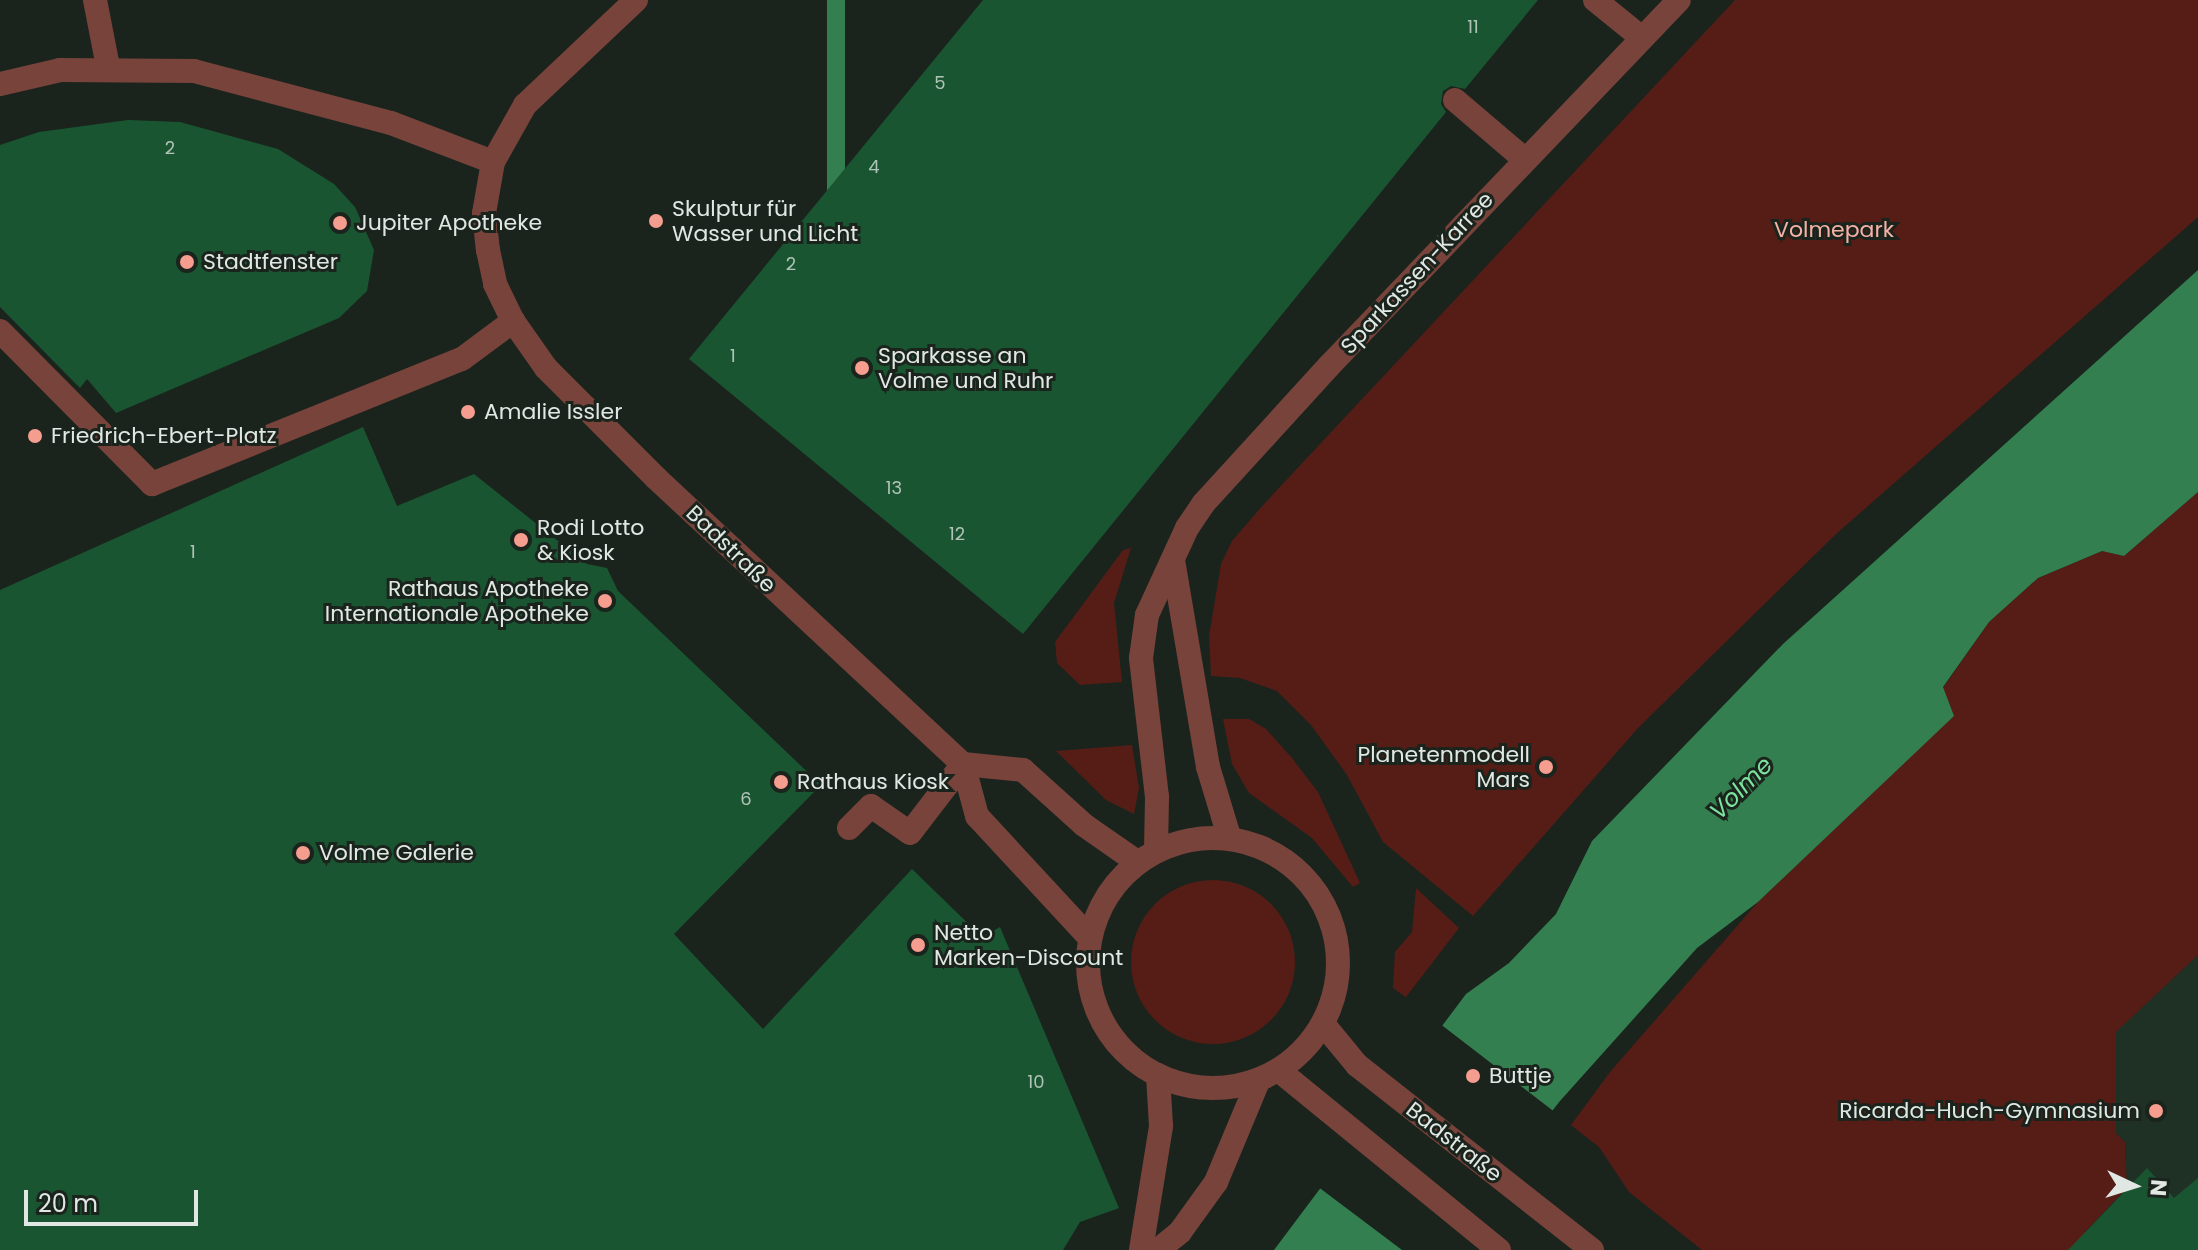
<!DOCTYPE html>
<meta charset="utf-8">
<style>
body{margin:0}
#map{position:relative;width:2198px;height:1250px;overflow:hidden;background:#1a241d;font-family:Poppins,sans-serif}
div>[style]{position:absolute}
.built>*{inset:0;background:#1f3024}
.green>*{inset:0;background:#551d16}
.round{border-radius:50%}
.water>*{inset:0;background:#337f4f;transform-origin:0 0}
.pier>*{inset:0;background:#1a241d}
.building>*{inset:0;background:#1a5531}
.minor>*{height:24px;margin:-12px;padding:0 12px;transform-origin:12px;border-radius:12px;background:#78433b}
.minor>.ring{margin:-12px;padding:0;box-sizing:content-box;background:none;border:24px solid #78433b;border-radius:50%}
.dots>*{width:22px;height:22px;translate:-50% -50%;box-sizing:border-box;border:4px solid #1a241d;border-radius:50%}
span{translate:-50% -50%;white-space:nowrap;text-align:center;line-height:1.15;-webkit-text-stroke:6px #1a241d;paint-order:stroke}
.number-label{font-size:18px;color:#afc3b6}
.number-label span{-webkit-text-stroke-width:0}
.poi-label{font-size:22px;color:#e1e8e3}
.left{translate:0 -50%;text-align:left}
.right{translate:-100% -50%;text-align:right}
.park-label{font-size:22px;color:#f6b1a6}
.street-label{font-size:22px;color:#e1e8e3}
.water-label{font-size:24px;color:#7de39f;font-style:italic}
.north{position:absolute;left:2094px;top:1146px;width:80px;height:80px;-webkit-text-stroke:6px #1a241d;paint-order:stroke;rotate:94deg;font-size:22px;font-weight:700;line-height:32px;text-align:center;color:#e1e8e3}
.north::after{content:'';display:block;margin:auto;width:28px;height:36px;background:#e1e8e3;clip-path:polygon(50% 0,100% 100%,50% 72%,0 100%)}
.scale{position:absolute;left:24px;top:1190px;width:174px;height:36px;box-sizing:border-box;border:4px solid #e1e8e3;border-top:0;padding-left:10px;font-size:24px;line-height:28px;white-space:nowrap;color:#e1e8e3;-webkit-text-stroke:6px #1a241d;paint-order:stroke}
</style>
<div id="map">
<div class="built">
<div style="clip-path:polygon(2198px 955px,2198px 1250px,2085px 1233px,2127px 1188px,2125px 1142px,2116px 1133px,2116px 1031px)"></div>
</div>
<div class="green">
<div style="clip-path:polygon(1735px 0,2198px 0,2198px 217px,1836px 534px,1638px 728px,1473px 916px,1383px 842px,1347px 775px,1311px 725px,1277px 691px,1240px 678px,1211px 676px,1209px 636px,1221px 564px,1232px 541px,1264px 504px)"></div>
<div style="clip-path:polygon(2198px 492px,2198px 955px,2116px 1032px,2116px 1133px,2125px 1142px,2127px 1188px,2085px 1232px,2100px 1250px,1702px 1250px,1629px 1192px,1599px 1147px,1571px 1125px,1610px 1072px,1758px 902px,1953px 716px,1943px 688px,1989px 622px,2038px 578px,2102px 551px,2124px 556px)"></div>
<div style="clip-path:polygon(1131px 548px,1114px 603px,1122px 682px,1080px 685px,1057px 663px,1055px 642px,1123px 550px)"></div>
<div style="clip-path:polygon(1223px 719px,1249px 719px,1266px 729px,1292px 758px,1318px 792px,1360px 883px,1353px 887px,1312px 838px,1249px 793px,1232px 764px)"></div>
<div style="clip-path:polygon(1132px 745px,1139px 788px,1134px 814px,1106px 800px,1056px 751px)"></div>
<div class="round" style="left:1131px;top:880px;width:164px;height:164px"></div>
<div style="clip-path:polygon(1416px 888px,1459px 928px,1406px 997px,1393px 988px,1395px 952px,1412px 932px)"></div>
</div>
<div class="water">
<div style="left:827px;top:0;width:18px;height:286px"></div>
<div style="clip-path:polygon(2198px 270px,2198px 492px,2124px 556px,2102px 551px,2038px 578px,1989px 622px,1943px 687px,1954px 716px,1758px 902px,1697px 948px,1560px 1101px,1443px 1250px,1274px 1250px,1466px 994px,1509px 963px,1556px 914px,1592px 841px,1783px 644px)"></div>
</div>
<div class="pier">
<div style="clip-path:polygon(1439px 1023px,1556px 1113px,1448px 1250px,1402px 1250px,1317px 1186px)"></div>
</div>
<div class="building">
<div style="clip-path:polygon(983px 0,1538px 0,1465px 89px,1451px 86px,1443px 91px,1441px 104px,1446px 112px,1023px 634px,689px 359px)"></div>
<div style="clip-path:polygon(128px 120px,180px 122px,278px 149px,334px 184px,355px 207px,374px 250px,367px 291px,339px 318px,116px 413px,87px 379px,80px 388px,0 307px,0 145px,39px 132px)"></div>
<div style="clip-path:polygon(363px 427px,397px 506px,474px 474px,587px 564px,607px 568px,618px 591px,821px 785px,674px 934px,763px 1029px,912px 869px,982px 937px,1000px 927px,1119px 1208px,1080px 1222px,1063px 1250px,0 1250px,0 590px)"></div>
<div style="clip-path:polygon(2147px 1168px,2174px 1198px,2198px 1178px,2198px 1250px,2068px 1250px)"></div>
</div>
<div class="minor">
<div style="left:95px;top:0;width:68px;rotate:79deg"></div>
<div style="left:636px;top:0;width:153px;rotate:136.6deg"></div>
<div style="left:525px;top:105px;width:65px;rotate:119.3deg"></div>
<div style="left:493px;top:162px;width:52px;rotate:100deg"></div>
<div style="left:484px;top:213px;width:37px;rotate:84deg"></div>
<div style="left:488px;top:250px;width:35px;rotate:78deg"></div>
<div style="left:495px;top:284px;width:41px;rotate:64.1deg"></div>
<div style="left:513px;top:321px;width:57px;rotate:54.9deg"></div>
<div style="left:546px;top:368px;width:156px;rotate:45deg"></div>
<div style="left:656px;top:478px;width:420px;rotate:43deg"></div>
<div style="left:963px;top:764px;width:54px;rotate:74.9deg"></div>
<div style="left:977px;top:816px;width:165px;rotate:47.2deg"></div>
<div style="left:1595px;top:0;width:60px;rotate:39deg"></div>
<div style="left:0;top:84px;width:62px;rotate:-13.1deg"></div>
<div style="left:60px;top:70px;width:134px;rotate:0.4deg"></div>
<div style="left:194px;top:71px;width:204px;rotate:14.8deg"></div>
<div style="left:391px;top:123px;width:109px;rotate:20.9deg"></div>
<div style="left:1455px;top:100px;width:91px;rotate:40.5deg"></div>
<div style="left:0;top:331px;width:216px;rotate:45.2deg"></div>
<div style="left:152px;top:484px;width:334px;rotate:-22deg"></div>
<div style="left:462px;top:359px;width:64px;rotate:-36.7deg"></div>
<div style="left:1173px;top:560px;width:210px;rotate:80.4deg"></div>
<div style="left:1208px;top:767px;width:72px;rotate:73.1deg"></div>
<div style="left:963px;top:764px;width:60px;rotate:5.7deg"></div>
<div style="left:1023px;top:770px;width:82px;rotate:42deg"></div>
<div style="left:1084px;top:825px;width:65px;rotate:34.9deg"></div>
<div style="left:849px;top:828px;width:31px;rotate:-45deg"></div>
<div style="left:871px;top:806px;width:47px;rotate:34.7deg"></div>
<div style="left:910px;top:833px;width:87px;rotate:-52.5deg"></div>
<div class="ring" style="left:1088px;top:838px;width:226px;height:226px"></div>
<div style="left:1156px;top:850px;width:53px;rotate:-88.9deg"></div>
<div style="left:1157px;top:797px;width:140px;rotate:-96.6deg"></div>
<div style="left:1141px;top:658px;width:43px;rotate:-82.1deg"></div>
<div style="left:1147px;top:615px;width:96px;rotate:-65.3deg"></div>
<div style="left:1187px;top:528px;width:29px;rotate:-56deg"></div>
<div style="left:1203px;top:504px;width:187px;rotate:-47.6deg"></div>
<div style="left:1329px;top:366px;width:506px;rotate:-46.28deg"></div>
<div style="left:1324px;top:1025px;width:52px;rotate:50.5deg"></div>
<div style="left:1357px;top:1065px;width:299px;rotate:38.2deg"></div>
<div style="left:1282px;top:1073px;width:280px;rotate:39.2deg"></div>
<div style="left:1141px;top:1250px;width:126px;rotate:-80.8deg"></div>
<div style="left:1161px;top:1126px;width:51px;rotate:-93.4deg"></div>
<div style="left:1158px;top:1250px;width:28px;rotate:-39deg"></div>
<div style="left:1180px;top:1232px;width:62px;rotate:-54.2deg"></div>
<div style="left:1216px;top:1182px;width:106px;rotate:-67.3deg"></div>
</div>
<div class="dots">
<div style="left:656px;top:221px;background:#f59d8f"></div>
<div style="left:340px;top:223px;background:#f59d8f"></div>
<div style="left:187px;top:262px;background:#f59d8f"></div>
<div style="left:862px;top:368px;background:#f59d8f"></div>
<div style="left:468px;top:412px;background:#f59d8f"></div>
<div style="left:35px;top:436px;background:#f59d8f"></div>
<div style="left:521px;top:540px;background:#f59d8f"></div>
<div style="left:605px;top:601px;background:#f59d8f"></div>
<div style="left:1546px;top:767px;background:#f59d8f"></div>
<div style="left:781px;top:782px;background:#f59d8f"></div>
<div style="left:303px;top:853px;background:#f59d8f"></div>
<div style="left:918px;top:945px;background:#f59d8f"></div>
<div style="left:1473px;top:1076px;background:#f59d8f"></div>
<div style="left:2156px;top:1111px;background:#f59d8f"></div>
</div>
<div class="number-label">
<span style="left:1473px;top:27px">11</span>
<span style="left:940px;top:83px">5</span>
<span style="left:170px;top:148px">2</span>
<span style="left:874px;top:167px">4</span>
<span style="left:791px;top:264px">2</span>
<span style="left:733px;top:356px">1</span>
<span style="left:894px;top:488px">13</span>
<span style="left:957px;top:534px">12</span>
<span style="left:193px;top:552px">1</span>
<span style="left:746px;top:799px">6</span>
<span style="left:1036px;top:1082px">10</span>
</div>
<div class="poi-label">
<span class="left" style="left:672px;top:221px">Skulptur für<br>Wasser und Licht</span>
<span class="left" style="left:356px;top:223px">Jupiter Apotheke</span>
<span class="left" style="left:203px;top:262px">Stadtfenster</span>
<span class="left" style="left:878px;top:368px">Sparkasse an<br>Volme und Ruhr</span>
<span class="left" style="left:484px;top:412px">Amalie Issler</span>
<span class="left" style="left:51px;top:436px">Friedrich-Ebert-Platz</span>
<span class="left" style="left:537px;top:540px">Rodi Lotto<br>&amp; Kiosk</span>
<span class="right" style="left:589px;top:601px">Rathaus Apotheke<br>Internationale Apotheke</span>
<span class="right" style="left:1530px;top:767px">Planetenmodell<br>Mars</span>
<span class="left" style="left:797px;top:782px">Rathaus Kiosk</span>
<span class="left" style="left:319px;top:853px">Volme Galerie</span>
<span class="left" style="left:934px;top:945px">Netto<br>Marken-Discount</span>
<span class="left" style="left:1489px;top:1076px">Buttje</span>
<span class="right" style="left:2140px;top:1111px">Ricarda-Huch-Gymnasium</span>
</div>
<div class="park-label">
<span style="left:1834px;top:230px">Volmepark</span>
</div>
<div class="street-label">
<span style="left:1417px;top:273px;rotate:-47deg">Sparkassen-Karree</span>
<span style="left:731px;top:549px;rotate:44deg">Badstraße</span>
<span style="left:1454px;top:1142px;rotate:38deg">Badstraße</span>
</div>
<div class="water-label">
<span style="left:1741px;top:788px;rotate:-45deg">Volme</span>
</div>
<div class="north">N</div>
<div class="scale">20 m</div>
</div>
